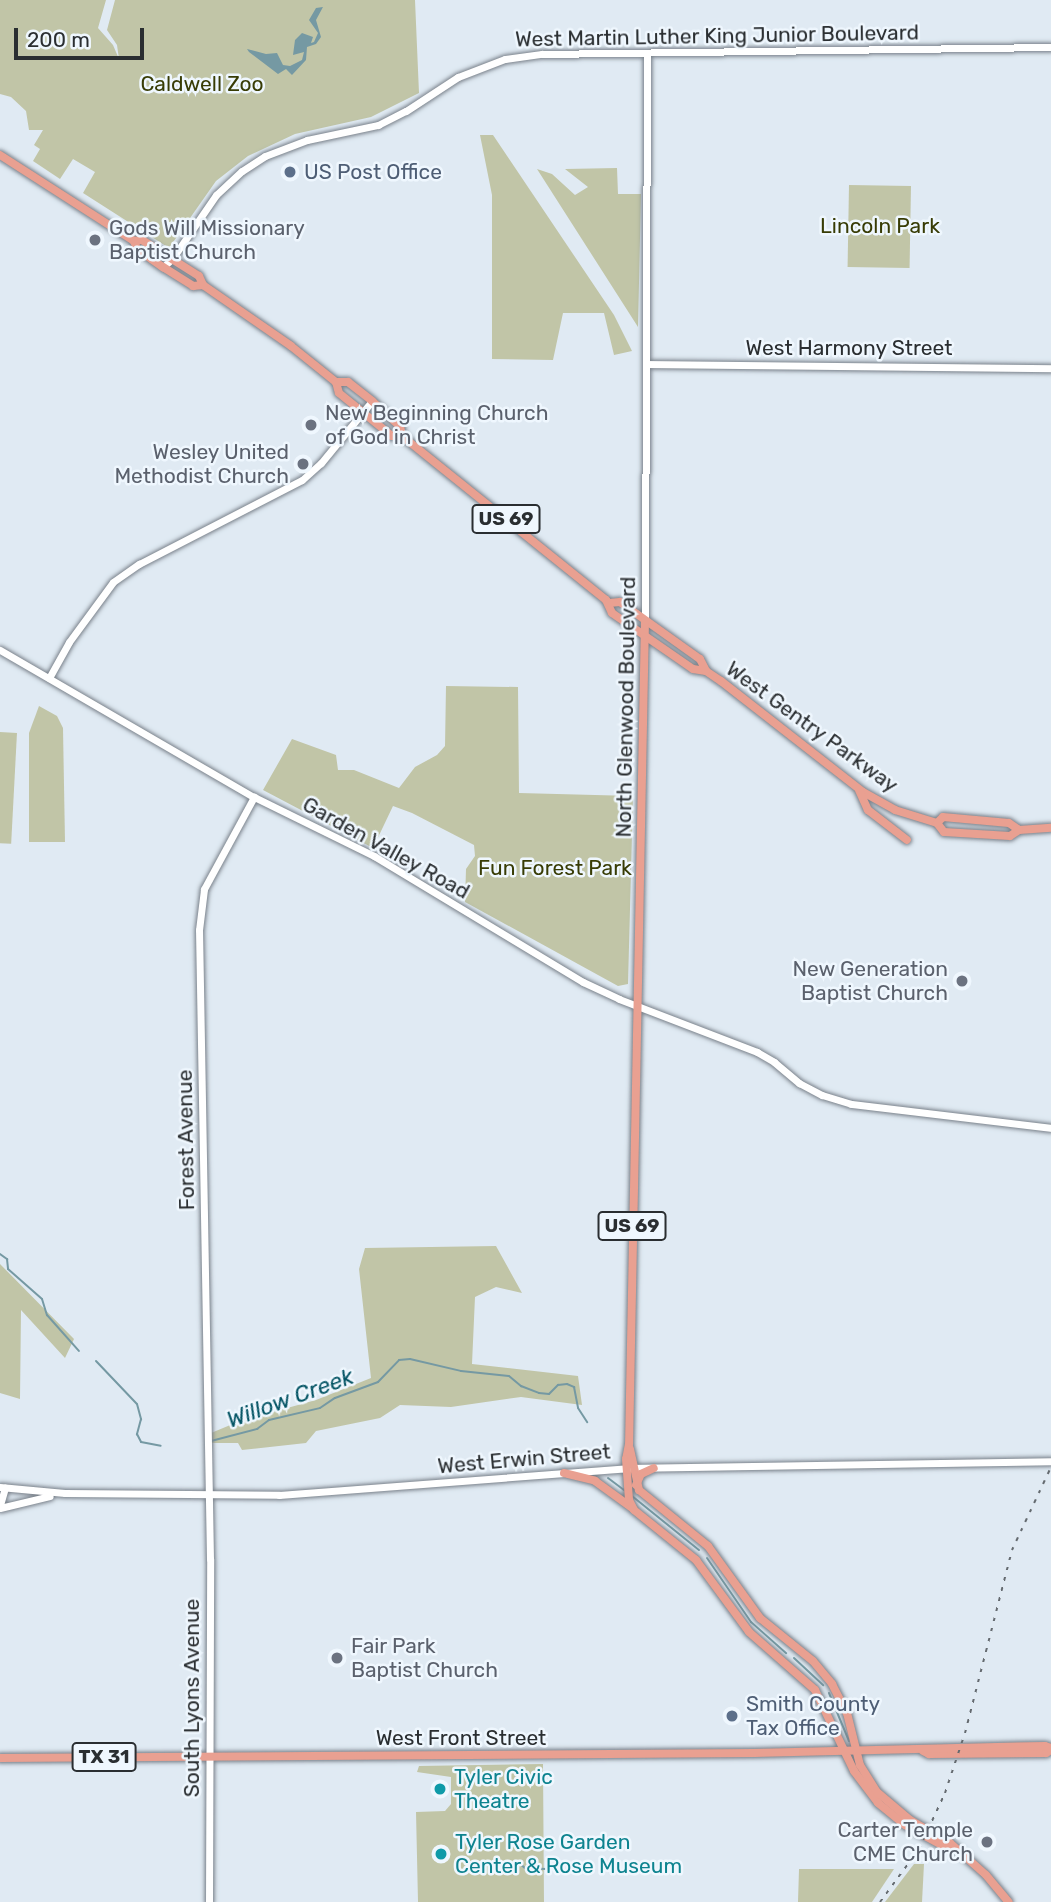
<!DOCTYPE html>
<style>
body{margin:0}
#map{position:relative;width:1051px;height:1902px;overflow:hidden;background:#e0eaf3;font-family:Rubik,sans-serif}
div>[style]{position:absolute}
.green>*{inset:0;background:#c1c5a7;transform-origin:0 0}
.water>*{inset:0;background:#7599a3}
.stream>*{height:2px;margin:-1px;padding:0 1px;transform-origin:1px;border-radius:1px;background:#7599a3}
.roads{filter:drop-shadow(0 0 2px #79818a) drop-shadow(0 0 2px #79818a)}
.secondary>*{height:7px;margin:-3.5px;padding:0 3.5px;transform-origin:3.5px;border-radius:3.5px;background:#fff}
.primary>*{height:8px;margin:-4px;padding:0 4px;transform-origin:4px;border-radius:4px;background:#e9a091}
.rail>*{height:2px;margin-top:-1px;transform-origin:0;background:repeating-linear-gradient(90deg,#646a6f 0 3.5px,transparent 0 10.5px)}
.dots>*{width:19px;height:19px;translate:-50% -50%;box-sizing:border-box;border:4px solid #eff7fe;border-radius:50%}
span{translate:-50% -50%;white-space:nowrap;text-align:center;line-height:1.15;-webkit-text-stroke:5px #eff7fe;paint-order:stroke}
.shield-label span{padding:2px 5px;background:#eff7fe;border:2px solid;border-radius:5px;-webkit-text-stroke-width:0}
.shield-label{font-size:19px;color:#2a2e31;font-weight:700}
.street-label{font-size:21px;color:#2a2e31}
.park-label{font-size:21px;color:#383c05}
.service-label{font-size:21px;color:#4e5e75}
.left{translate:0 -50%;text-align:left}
.worship-label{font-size:21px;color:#5b616d}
.right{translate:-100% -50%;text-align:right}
.culture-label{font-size:21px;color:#0d838f}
.water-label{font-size:23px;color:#025363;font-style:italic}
.scale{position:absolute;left:14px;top:28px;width:130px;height:32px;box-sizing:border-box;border:4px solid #2a2e31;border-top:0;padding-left:9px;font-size:21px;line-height:24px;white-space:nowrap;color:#2a2e31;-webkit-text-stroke:5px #eff7fe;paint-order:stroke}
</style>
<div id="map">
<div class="green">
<div style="clip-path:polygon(0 0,106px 0,98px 28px,113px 45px,119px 59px,117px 45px,107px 30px,115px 0,415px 0,419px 93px,371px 117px,295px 134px,248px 156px,216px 181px,169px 248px,83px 193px,95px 172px,73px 159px,60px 179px,33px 161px,40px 149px,34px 145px,43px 130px,29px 130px,26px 111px,11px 97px,0 94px)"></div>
<div style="clip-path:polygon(480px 135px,493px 135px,614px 315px,632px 351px,614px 355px,604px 313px,563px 313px,553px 360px,492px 359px,492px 195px)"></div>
<div style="clip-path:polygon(617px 168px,618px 194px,641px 194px,638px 327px,537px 169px,552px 174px,575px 195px,588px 187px,565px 169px)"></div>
<div style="left:849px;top:185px;width:62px;height:82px;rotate:1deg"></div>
<div style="clip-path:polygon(446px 686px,518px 687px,519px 793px,633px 796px,628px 984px,618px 986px,465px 902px,466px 869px,475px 856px,474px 845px,412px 813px,393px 806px,373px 848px,263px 790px,292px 739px,336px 755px,338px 770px,354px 770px,399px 788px,415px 767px,437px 755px,445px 746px)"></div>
<div style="clip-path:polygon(39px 706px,57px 716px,63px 728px,65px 842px,29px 842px,29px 733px)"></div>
<div style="left:0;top:732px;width:17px;height:111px;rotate:3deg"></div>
<div style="clip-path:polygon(496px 1246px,522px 1293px,496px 1287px,475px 1297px,472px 1364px,578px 1376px,582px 1405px,521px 1397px,451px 1407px,400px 1405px,380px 1418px,316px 1431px,306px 1443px,242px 1450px,238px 1443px,211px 1443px,211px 1433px,240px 1421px,316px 1400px,371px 1378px,359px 1269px,365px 1248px)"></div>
<div style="clip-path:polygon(0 1264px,74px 1339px,65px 1358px,21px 1310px,20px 1399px,0 1393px)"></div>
<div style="clip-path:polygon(543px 1764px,544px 1902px,418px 1902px,416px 1812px,445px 1811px,451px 1804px,451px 1777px,417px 1772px,419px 1766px)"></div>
<div style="clip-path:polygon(914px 1864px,924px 1864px,922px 1902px,885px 1902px)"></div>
<div style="clip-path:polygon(799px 1869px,894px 1869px,872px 1902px,798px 1902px)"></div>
</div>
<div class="water">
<div style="clip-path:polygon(323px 7px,316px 20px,321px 37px,316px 44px,307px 47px,306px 60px,292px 75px,286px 69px,278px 74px,249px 52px,247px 49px,266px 54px,277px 53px,283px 65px,290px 66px,302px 60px,304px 52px,293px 55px,295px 40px,302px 33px,313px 37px,311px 43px,314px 42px,318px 33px,309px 20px,316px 8px)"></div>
</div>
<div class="stream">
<div style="left:0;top:1254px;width:9px;rotate:36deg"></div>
<div style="left:7px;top:1259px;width:10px;rotate:84deg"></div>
<div style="left:8px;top:1269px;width:45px;rotate:41.4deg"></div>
<div style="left:42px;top:1299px;width:17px;rotate:73deg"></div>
<div style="left:47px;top:1315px;width:48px;rotate:48.4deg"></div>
<div style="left:96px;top:1361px;width:59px;rotate:46.4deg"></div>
<div style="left:137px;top:1404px;width:16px;rotate:75deg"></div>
<div style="left:141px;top:1419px;width:16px;rotate:105deg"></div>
<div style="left:137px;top:1434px;width:9px;rotate:63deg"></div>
<div style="left:141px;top:1442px;width:20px;rotate:11deg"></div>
<div style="left:211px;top:1441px;width:48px;rotate:-14.6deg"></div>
<div style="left:257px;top:1429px;width:15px;rotate:-37deg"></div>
<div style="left:269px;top:1420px;width:52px;rotate:-13.2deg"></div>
<div style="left:320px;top:1408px;width:18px;rotate:-34deg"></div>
<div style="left:335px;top:1398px;width:46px;rotate:-20.4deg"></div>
<div style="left:378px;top:1382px;width:30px;rotate:-46deg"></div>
<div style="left:399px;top:1360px;width:11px;rotate:-5deg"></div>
<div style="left:410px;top:1359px;width:52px;rotate:13.2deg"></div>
<div style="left:461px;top:1371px;width:48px;rotate:5.9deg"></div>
<div style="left:509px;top:1376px;width:16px;rotate:40deg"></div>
<div style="left:521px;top:1386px;width:19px;rotate:21deg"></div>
<div style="left:539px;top:1393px;width:10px;rotate:6deg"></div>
<div style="left:549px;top:1394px;width:13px;rotate:-45deg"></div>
<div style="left:558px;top:1385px;width:9px;rotate:-6deg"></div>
<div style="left:567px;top:1384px;width:8px;rotate:23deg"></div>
<div style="left:574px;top:1387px;width:21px;rotate:79deg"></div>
<div style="left:578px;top:1408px;width:17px;rotate:57deg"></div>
<div style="left:608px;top:1478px;width:20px;rotate:37deg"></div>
<div style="left:632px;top:1496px;width:86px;rotate:38.9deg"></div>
<div style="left:707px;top:1558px;width:78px;rotate:55.5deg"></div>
<div style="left:751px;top:1622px;width:47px;rotate:41.5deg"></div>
<div style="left:794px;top:1658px;width:40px;rotate:43deg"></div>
<div style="left:829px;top:1693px;width:52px;rotate:67.4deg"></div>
<div style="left:519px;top:1863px;width:8px;rotate:40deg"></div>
<div style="left:525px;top:1868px;width:21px;rotate:3deg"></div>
</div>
<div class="roads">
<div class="secondary">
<div style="left:163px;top:267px;width:12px;rotate:-42deg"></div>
<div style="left:172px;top:259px;width:78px;rotate:-55.5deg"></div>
<div style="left:216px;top:195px;width:35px;rotate:-43deg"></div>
<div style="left:242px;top:171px;width:27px;rotate:-33deg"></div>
<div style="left:265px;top:156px;width:45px;rotate:-20.9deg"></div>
<div style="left:307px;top:140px;width:73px;rotate:-11.9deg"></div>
<div style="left:378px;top:125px;width:31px;rotate:-27deg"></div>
<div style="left:406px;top:111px;width:62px;rotate:-33.2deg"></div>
<div style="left:458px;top:77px;width:50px;rotate:-21deg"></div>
<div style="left:505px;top:59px;width:37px;rotate:-8deg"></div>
<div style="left:542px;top:54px;width:509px;rotate:-0.79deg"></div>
<div style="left:647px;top:364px;width:404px;rotate:0.6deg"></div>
<div style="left:645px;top:621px;width:568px;rotate:-89.8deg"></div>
<div style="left:0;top:650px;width:293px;rotate:30.1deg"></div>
<div style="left:254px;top:797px;width:134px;rotate:26.2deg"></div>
<div style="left:374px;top:856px;width:244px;rotate:31.1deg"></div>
<div style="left:583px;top:982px;width:40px;rotate:25deg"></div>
<div style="left:619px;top:999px;width:148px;rotate:21deg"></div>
<div style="left:757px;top:1052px;width:20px;rotate:30deg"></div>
<div style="left:774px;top:1062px;width:33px;rotate:40deg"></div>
<div style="left:799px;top:1083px;width:26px;rotate:28deg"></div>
<div style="left:822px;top:1095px;width:30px;rotate:17deg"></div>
<div style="left:851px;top:1104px;width:201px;rotate:6.8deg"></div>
<div style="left:49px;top:678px;width:41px;rotate:-60.9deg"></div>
<div style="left:69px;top:642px;width:74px;rotate:-53.7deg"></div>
<div style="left:113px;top:582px;width:32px;rotate:-35deg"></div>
<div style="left:139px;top:564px;width:183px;rotate:-27.3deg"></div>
<div style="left:302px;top:480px;width:25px;rotate:-42deg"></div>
<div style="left:321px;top:463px;width:80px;rotate:-50.6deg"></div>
<div style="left:0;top:1487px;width:65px;rotate:5.3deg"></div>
<div style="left:65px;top:1493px;width:214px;rotate:0.5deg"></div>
<div style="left:279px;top:1495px;width:349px;rotate:-4.4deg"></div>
<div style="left:627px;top:1468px;width:424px;rotate:-0.9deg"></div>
<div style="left:0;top:1505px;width:18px;rotate:-74deg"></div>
<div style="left:0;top:1508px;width:51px;rotate:-13.5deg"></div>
<div style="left:209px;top:1902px;width:343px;rotate:-89.8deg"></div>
<div style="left:210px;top:1559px;width:629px;rotate:-91deg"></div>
<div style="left:199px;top:930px;width:41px;rotate:-83deg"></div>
<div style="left:204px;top:889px;width:105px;rotate:-61.5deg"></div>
</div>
<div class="primary">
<div style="left:0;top:155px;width:159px;rotate:32.7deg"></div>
<div style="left:134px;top:241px;width:9px;rotate:69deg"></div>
<div style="left:137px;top:249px;width:32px;rotate:35deg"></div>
<div style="left:163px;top:267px;width:36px;rotate:32deg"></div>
<div style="left:193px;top:286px;width:10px;rotate:-6deg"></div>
<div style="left:203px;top:285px;width:107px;rotate:34.7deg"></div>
<div style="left:291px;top:346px;width:58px;rotate:38.7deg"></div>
<div style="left:336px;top:382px;width:11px;rotate:75deg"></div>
<div style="left:339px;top:393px;width:68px;rotate:39.1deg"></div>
<div style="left:392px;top:436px;width:10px"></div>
<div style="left:402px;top:436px;width:262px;rotate:38.8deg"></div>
<div style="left:606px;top:600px;width:14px;rotate:65deg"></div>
<div style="left:612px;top:613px;width:98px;rotate:34.7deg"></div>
<div style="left:693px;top:669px;width:13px;rotate:9deg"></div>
<div style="left:706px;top:671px;width:18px;rotate:34deg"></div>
<div style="left:721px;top:681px;width:180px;rotate:38deg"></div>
<div style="left:863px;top:792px;width:37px;rotate:29deg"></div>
<div style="left:895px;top:810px;width:44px;rotate:17.2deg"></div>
<div style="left:937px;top:823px;width:11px;rotate:52deg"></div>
<div style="left:944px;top:832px;width:66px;rotate:3.5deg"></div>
<div style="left:1010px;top:836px;width:11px;rotate:-34deg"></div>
<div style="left:1019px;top:830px;width:32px;rotate:-4deg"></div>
<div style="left:134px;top:241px;width:8px;rotate:-7deg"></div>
<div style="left:142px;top:240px;width:67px;rotate:32.3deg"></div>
<div style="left:199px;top:276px;width:10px;rotate:66deg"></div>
<div style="left:336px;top:382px;width:12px"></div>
<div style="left:348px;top:382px;width:31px;rotate:38deg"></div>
<div style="left:372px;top:401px;width:38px;rotate:42deg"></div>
<div style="left:400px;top:426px;width:10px;rotate:79deg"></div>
<div style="left:609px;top:603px;width:11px;rotate:-5deg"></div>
<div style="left:620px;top:602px;width:98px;rotate:35.5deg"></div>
<div style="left:700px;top:659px;width:13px;rotate:63deg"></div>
<div style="left:645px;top:621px;width:823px;rotate:91.11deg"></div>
<div style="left:629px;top:1444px;width:15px;rotate:101deg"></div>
<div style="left:626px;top:1459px;width:41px;rotate:85.8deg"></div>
<div style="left:629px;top:1500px;width:11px;rotate:63deg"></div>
<div style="left:634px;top:1510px;width:80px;rotate:38.9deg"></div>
<div style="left:696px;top:1560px;width:89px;rotate:53.6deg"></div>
<div style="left:749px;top:1632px;width:88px;rotate:41.3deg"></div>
<div style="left:815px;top:1690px;width:90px;rotate:64.3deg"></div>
<div style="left:854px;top:1771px;width:40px;rotate:53deg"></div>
<div style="left:878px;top:1803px;width:35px;rotate:39deg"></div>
<div style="left:905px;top:1825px;width:48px;rotate:28.7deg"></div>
<div style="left:947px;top:1848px;width:8px;rotate:7deg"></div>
<div style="left:859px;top:790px;width:22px;rotate:66deg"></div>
<div style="left:868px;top:810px;width:49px;rotate:37.6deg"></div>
<div style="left:937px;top:823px;width:8px;rotate:-45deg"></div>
<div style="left:943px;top:817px;width:66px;rotate:5.2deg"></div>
<div style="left:1009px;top:823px;width:12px;rotate:35deg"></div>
<div style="left:630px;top:1449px;width:42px;rotate:77.6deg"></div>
<div style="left:639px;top:1490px;width:89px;rotate:39.1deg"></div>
<div style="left:708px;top:1546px;width:89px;rotate:54.2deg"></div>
<div style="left:760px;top:1618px;width:68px;rotate:39.1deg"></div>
<div style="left:813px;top:1661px;width:30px;rotate:50deg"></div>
<div style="left:832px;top:1684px;width:33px;rotate:63deg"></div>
<div style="left:847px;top:1713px;width:54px;rotate:76deg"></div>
<div style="left:860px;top:1765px;width:32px;rotate:58deg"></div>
<div style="left:877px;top:1792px;width:43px;rotate:40.3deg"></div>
<div style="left:910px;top:1820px;width:46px;rotate:29.9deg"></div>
<div style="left:950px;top:1843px;width:48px;rotate:41.6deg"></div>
<div style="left:986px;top:1875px;width:35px;rotate:50deg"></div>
<div style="left:564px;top:1473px;width:32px;rotate:14deg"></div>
<div style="left:595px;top:1481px;width:46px;rotate:36.1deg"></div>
<div style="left:636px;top:1485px;width:12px;rotate:-66deg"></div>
<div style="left:641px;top:1474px;width:14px;rotate:-25deg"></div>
<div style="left:923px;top:1751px;width:7px;rotate:27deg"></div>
<div style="left:929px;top:1754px;width:117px;rotate:-0.5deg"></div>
<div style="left:1046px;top:1753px;width:6px;rotate:-31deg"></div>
<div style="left:0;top:1758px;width:754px;rotate:-0.38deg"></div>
<div style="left:754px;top:1753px;width:291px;rotate:-1.4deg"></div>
<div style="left:1045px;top:1746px;width:6px;rotate:18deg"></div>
</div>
</div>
<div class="rail">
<div style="left:880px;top:1902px;width:66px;rotate:-53.7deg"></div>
<div style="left:919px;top:1849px;width:62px;rotate:-65.1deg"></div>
<div style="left:945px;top:1793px;width:63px;rotate:-71.6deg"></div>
<div style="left:965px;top:1733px;width:189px;rotate:-75.6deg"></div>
<div style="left:1012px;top:1550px;width:92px;rotate:-64.8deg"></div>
</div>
<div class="dots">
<div style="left:290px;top:172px;background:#5c6f8a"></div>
<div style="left:95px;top:240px;background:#6b7280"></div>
<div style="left:311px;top:425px;background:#6b7280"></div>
<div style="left:303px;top:464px;background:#6b7280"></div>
<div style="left:962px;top:981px;background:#6b7280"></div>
<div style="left:337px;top:1658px;background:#6b7280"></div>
<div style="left:732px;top:1716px;background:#5c6f8a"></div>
<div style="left:440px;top:1789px;background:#0f9aa8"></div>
<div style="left:987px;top:1842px;background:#6b7280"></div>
<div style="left:441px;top:1854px;background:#0f9aa8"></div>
</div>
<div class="shield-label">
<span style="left:506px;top:519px">US 69</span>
<span style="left:632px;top:1226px">US 69</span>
<span style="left:104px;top:1757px">TX 31</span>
</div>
<div class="street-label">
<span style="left:717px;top:36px;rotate:-1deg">West Martin Luther King Junior Boulevard</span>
<span style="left:849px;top:348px">West Harmony Street</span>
<span style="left:626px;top:707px;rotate:-89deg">North Glenwood Boulevard</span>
<span style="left:812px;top:727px;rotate:36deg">West Gentry Parkway</span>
<span style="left:386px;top:848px;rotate:29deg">Garden Valley Road</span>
<span style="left:186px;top:1140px;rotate:-91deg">Forest Avenue</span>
<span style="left:524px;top:1459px;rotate:-5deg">West Erwin Street</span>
<span style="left:192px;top:1698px;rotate:-90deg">South Lyons Avenue</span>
<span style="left:461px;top:1738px">West Front Street</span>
</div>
<div class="park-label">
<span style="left:202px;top:84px">Caldwell Zoo</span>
<span style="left:880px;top:226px">Lincoln Park</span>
<span style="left:555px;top:868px">Fun Forest Park</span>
</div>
<div class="service-label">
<span class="left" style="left:304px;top:172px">US Post Office</span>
<span class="left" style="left:746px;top:1716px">Smith County<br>Tax Office</span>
</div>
<div class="worship-label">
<span class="left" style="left:109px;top:240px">Gods Will Missionary<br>Baptist Church</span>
<span class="left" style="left:325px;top:425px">New Beginning Church<br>of God in Christ</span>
<span class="right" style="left:289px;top:464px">Wesley United<br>Methodist Church</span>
<span class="right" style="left:948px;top:981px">New Generation<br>Baptist Church</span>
<span class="left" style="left:351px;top:1658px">Fair Park<br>Baptist Church</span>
<span class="right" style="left:973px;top:1842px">Carter Temple<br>CME Church</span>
</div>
<div class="culture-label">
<span class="left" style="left:454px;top:1789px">Tyler Civic<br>Theatre</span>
<span class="left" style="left:455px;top:1854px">Tyler Rose Garden<br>Center &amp; Rose Museum</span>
</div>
<div class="water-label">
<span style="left:290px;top:1398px;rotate:-20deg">Willow Creek</span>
</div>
<div class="scale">200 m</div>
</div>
